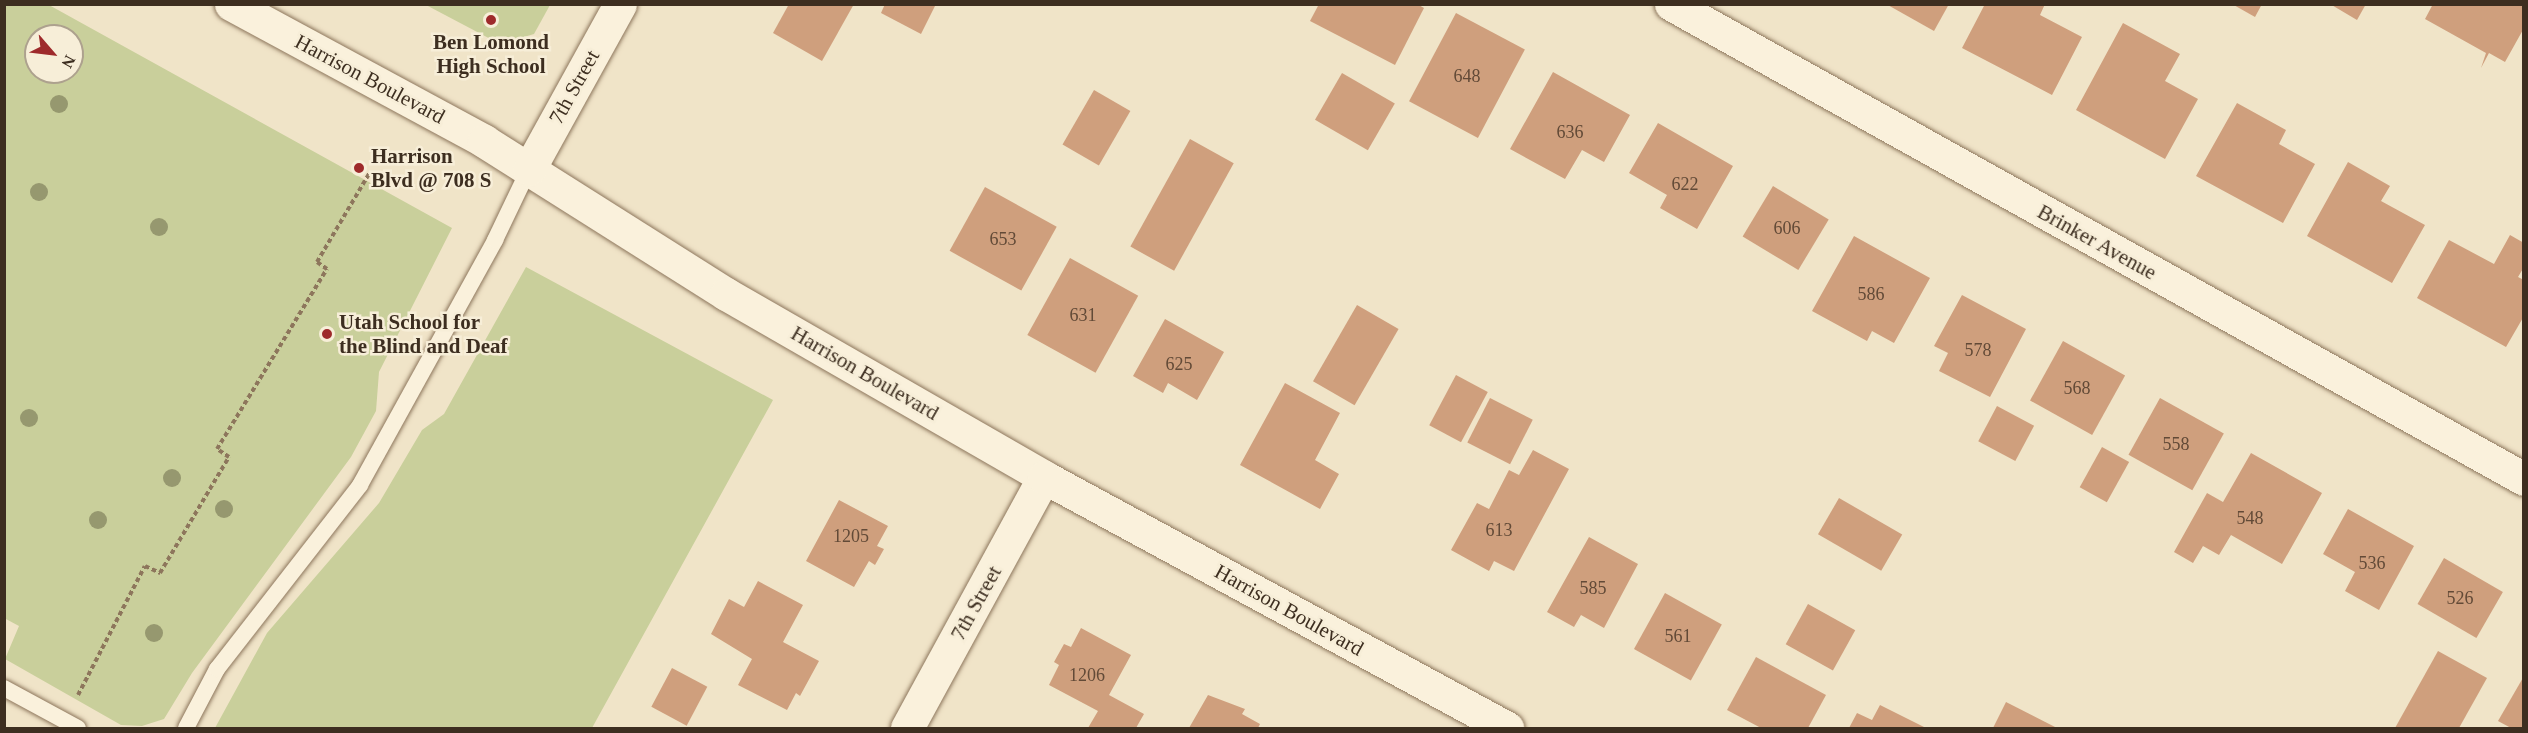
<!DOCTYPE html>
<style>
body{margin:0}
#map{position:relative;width:2528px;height:733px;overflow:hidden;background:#f0e4c8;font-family:Georgia,serif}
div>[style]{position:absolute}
.green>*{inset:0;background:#c9cf9b}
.building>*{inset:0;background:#cf9f7d;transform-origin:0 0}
.path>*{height:4px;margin-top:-2px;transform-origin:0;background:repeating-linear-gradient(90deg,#8d765c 0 4.5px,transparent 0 7.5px)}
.roads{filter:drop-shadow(0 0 2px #8d765c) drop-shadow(0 0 2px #8d765c)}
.lane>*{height:16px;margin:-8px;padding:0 8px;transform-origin:8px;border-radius:8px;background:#faf1dc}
.street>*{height:33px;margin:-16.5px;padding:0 16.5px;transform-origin:16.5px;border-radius:16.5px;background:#faf1dc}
.secondary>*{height:33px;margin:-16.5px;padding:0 16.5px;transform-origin:16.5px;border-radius:16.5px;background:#faf1dc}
.trees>*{width:18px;height:18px;margin:-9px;border-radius:50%;background:#96986f}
.dots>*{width:16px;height:16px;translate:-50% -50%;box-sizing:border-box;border:3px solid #f7eed8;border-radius:50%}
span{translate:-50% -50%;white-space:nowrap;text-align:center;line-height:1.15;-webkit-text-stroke:5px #f7eed8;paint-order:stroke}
.number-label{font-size:18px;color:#624a37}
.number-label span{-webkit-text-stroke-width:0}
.poi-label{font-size:21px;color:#3d2e20;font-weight:700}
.left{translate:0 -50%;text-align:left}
.street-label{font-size:21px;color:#3d2e20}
.frame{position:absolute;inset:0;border:6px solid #3d2e20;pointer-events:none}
.north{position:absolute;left:24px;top:24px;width:60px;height:60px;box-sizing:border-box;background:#f7eed8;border:2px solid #ada18e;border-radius:50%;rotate:118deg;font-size:16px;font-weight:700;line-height:24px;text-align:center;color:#3d2e20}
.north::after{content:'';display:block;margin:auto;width:21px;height:27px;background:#9e2a2b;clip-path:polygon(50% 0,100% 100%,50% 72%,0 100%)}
</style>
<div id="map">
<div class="green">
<div style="clip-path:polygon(evenodd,5px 4px,49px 5px,452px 228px,379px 372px,376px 411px,351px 457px,192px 673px,164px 719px,142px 726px,121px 725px,5px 659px,19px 626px,4px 618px,5px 4px,36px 36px,72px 36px,72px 72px,36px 72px,36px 36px)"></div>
<div style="clip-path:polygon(426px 5px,550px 5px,534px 34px,500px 44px)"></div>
<div style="clip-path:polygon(526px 267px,773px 400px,592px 728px,215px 728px,267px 633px,379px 503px,422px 430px,444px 414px)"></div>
</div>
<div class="building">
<div style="clip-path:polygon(789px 4px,854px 4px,822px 61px,773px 33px)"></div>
<div style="clip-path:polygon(885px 4px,936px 4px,921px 34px,881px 13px)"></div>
<div style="clip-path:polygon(1319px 4px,1417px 4px,1424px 8px,1395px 65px,1310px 21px)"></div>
<div style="clip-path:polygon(1886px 4px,1949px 4px,1934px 31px)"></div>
<div style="clip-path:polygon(1985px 4px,2045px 4px,2040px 15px,2082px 37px,2052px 95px,1962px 48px)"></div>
<div style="clip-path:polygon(2232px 4px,2262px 4px,2255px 17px)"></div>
<div style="clip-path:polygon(2330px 4px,2366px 4px,2357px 20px)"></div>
<div style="clip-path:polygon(2433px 4px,2524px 4px,2524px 28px,2505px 62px,2489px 53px,2481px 68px,2486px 53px,2425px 19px)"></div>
<div style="left:1456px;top:13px;width:78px;height:100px;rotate:28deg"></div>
<div style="clip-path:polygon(2123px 23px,2180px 54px,2165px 81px,2198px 99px,2165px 159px,2076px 110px)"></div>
<div style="clip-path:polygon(1553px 72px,1630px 115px,1604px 162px,1582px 150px,1565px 179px,1510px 149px)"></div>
<div style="left:1342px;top:73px;width:61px;height:54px;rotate:30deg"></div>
<div style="left:1094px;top:90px;width:42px;height:63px;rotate:30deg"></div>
<div style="clip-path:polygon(2237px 103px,2286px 130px,2279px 144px,2315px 164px,2283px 223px,2196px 176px)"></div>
<div style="clip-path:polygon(1658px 123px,1733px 166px,1697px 229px,1660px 208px,1667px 195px,1629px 173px)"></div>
<div style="left:1190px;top:139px;width:50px;height:123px;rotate:29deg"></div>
<div style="clip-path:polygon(2348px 162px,2390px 186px,2381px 201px,2425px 225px,2392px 283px,2307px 236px)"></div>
<div style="left:1773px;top:186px;width:65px;height:59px;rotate:31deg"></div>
<div style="left:985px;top:187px;width:82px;height:73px;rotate:29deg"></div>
<div style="clip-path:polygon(2510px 235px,2524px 243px,2524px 267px,2518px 277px,2524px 280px,2524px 316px,2506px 347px,2417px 298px,2449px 240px,2494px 264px)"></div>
<div style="clip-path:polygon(1854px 236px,1930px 278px,1894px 343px,1872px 331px,1867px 341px,1812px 311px)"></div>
<div style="left:1070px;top:258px;width:78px;height:88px;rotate:29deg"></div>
<div style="clip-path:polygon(1962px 295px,2026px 329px,1990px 397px,1939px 371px,1948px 353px,1934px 346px)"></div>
<div style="left:1357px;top:305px;width:48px;height:88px;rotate:30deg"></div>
<div style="clip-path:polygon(1165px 319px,1224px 352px,1197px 400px,1168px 383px,1163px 393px,1133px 376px)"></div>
<div style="left:2063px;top:341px;width:71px;height:68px;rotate:29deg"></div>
<div style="left:1456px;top:375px;width:36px;height:57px;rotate:28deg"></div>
<div style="clip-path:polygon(1285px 383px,1340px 413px,1315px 460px,1339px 474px,1320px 509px,1240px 465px)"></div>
<div style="left:1490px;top:398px;width:48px;height:50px;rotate:27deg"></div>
<div style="left:2160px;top:398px;width:73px;height:65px;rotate:29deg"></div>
<div style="left:1997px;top:406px;width:42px;height:40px;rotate:28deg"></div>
<div style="left:2102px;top:447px;width:31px;height:46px;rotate:29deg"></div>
<div style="clip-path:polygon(1533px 450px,1569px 469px,1514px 571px,1494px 561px,1489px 571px,1451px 550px,1477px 503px,1489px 509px,1509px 470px,1519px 475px)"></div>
<div style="clip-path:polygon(2251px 453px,2322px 493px,2282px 564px,2231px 535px,2219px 555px,2203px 546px,2193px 563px,2174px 552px,2207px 493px,2223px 502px)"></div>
<div style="left:1839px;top:498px;width:73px;height:42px;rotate:30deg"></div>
<div style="clip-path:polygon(839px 500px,888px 526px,877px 546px,884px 549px,875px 565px,869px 561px,854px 587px,806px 561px)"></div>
<div style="clip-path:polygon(2348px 509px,2414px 546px,2379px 610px,2345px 591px,2355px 572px,2323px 554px)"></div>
<div style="clip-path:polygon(1589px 537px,1638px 564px,1604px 628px,1581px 615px,1574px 627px,1547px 612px)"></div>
<div style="left:2444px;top:558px;width:68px;height:53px;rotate:30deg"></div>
<div style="clip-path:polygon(758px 581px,803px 605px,783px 642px,819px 661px,800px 696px,796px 693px,787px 710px,738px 685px,752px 659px,711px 634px,729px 599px,744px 607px)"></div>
<div style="left:1665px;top:593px;width:65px;height:64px;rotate:29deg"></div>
<div style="left:1808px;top:604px;width:54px;height:46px;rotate:29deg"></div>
<div style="clip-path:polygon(1081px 628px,1131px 655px,1109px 695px,1144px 714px,1136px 728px,1088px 728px,1098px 711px,1049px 685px,1059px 665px,1054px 662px,1064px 644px,1071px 647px)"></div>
<div style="clip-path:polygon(2438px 651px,2487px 678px,2459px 728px,2395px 728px)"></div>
<div style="clip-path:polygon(1756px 657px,1826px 695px,1808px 728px,1761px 728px,1727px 710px)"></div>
<div style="left:672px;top:668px;width:40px;height:44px;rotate:28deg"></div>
<div style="clip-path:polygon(2524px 676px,2524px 728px,2511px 728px,2498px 721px)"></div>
<div style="clip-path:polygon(1208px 695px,1245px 709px,1242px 714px,1260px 724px,1258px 728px,1189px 728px)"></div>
<div style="clip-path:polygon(2006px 702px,2057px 728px,1993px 728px)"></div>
<div style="clip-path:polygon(1880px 705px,1926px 728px,1849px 728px,1857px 713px,1872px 720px)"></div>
</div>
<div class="path">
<div style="left:78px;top:695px;width:145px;rotate:-62.6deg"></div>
<div style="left:145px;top:566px;width:17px;rotate:25deg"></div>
<div style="left:160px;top:573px;width:135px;rotate:-59.3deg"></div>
<div style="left:229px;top:457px;width:14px;rotate:-146deg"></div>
<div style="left:217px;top:449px;width:211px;rotate:-58.6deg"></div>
<div style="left:327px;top:269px;width:12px;rotate:-145deg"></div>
<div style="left:317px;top:262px;width:104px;rotate:-59.5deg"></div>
</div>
<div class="roads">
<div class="lane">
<div style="left:4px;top:688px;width:84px;rotate:28.4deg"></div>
<div style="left:186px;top:728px;width:67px;rotate:-62.3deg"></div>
<div style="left:217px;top:669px;width:233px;rotate:-52.1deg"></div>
<div style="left:360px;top:485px;width:280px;rotate:-61.1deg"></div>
<div style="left:495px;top:240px;width:79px;rotate:-64.4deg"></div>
</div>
<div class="street">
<div style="left:1671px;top:4px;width:976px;rotate:29.11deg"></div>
<div style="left:907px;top:728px;width:286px;rotate:-61.4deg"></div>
</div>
<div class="secondary">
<div style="left:231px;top:4px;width:288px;rotate:28.4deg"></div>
<div style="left:484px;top:141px;width:286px;rotate:32.3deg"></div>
<div style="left:726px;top:294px;width:367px;rotate:29.9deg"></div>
<div style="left:1044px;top:477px;width:527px;rotate:28.46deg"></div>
<div style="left:529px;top:169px;width:188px;rotate:-61.1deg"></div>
</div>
</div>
<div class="trees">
<div style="left:59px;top:104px"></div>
<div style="left:39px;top:192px"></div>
<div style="left:159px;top:227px"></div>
<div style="left:29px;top:418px"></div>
<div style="left:172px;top:478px"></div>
<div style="left:224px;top:509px"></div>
<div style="left:98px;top:520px"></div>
<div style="left:154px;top:633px"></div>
</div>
<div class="dots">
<div style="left:491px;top:20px;background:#9e2a2b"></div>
<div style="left:359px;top:168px;background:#9e2a2b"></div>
<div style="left:327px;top:334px;background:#9e2a2b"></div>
</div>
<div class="number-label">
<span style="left:1467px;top:76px">648</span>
<span style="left:1570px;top:132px">636</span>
<span style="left:1685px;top:184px">622</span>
<span style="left:1787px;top:228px">606</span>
<span style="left:1003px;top:239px">653</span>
<span style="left:1871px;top:294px">586</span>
<span style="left:1083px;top:315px">631</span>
<span style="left:1978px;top:350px">578</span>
<span style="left:1179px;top:364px">625</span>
<span style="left:2077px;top:388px">568</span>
<span style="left:2176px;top:444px">558</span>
<span style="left:2250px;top:518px">548</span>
<span style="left:1499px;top:530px">613</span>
<span style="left:851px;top:536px">1205</span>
<span style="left:2372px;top:563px">536</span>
<span style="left:1593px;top:588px">585</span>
<span style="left:2460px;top:598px">526</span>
<span style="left:1678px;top:636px">561</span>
<span style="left:1087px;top:675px">1206</span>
</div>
<div class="poi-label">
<span style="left:491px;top:54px">Ben Lomond<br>High School</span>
<span class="left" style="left:371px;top:168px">Harrison<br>Blvd @ 708 S</span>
<span class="left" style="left:339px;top:334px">Utah School for<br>the Blind and Deaf</span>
</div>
<div class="street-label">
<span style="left:370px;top:79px;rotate:28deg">Harrison Boulevard</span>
<span style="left:574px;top:87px;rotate:-61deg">7th Street</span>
<span style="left:2097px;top:242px;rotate:29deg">Brinker Avenue</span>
<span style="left:865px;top:373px;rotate:30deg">Harrison Boulevard</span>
<span style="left:976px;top:603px;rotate:-61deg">7th Street</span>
<span style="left:1289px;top:610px;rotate:29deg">Harrison Boulevard</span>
</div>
<div class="frame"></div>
<div class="north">N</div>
</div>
